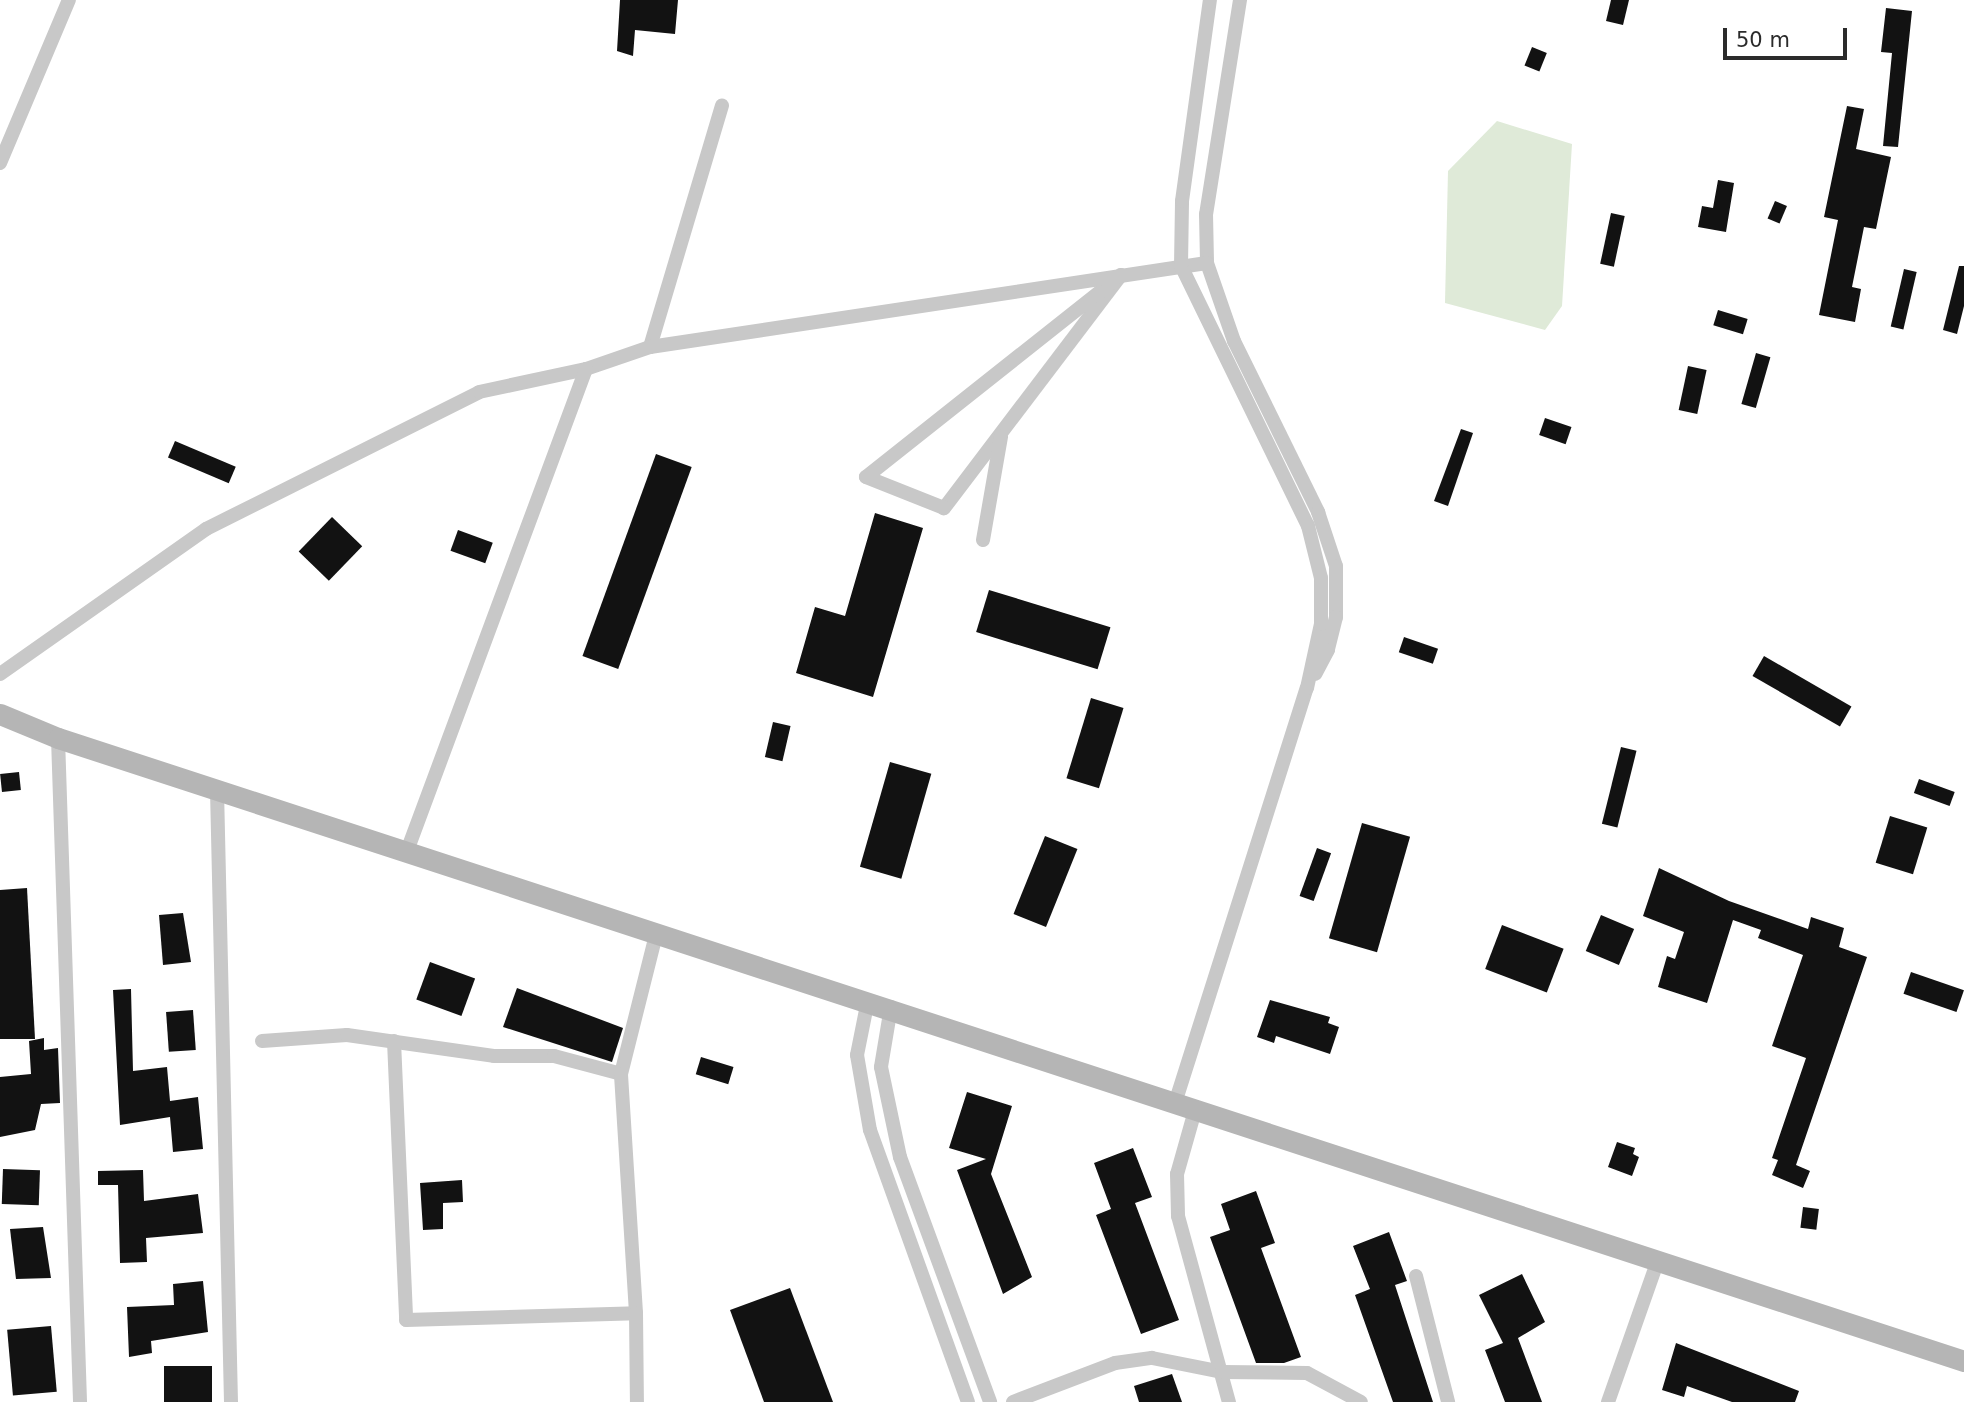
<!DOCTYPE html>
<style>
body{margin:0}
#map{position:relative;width:1964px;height:1402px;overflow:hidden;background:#fff;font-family:"DejaVu Sans",sans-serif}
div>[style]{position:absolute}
.green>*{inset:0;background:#dfead8}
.building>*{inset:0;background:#121212;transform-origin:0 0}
.minor>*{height:14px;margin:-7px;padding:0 7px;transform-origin:7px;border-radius:7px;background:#c8c8c8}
.secondary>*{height:21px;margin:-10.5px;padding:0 10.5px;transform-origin:10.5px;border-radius:10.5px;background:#b5b5b5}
span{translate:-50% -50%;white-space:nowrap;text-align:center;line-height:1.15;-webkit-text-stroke:7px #fff;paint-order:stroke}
.scale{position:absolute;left:1723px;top:28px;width:124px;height:32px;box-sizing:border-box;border:4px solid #2b2b2b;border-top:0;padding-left:9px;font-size:21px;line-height:24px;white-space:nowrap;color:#2b2b2b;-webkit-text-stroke:5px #fff;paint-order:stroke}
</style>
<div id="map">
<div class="green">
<div style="clip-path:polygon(1497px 121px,1572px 144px,1562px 306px,1545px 330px,1445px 303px,1448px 171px)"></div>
</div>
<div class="building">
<div style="clip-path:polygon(620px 0,678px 0,675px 34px,635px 30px,633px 56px,617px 51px)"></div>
<div style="clip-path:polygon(1611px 0,1629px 0,1623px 25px,1606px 21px)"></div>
<div style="clip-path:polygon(1886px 8px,1912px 11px,1898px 147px,1883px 146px,1892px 53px,1881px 52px)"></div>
<div style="left:1532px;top:47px;width:16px;height:20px;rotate:22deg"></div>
<div style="clip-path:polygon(1847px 106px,1864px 109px,1856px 149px,1891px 157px,1876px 229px,1864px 227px,1852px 287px,1861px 289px,1855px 322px,1819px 315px,1838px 220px,1824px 217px)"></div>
<div style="clip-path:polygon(1718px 180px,1734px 183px,1726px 232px,1698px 227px,1702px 206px,1713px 208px)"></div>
<div style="left:1775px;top:201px;width:13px;height:19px;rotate:23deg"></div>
<div style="left:1611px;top:213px;width:14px;height:52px;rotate:12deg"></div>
<div style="clip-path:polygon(1959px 266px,1964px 266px,1964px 306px,1957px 334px,1943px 330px)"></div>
<div style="left:1904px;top:269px;width:13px;height:59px;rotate:13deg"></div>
<div style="left:1718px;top:310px;width:31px;height:16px;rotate:17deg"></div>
<div style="left:1756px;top:353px;width:15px;height:53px;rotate:16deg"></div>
<div style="left:1688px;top:366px;width:19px;height:45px;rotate:12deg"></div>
<div style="left:1545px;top:418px;width:28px;height:18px;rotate:19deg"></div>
<div style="clip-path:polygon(1461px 429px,1473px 433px,1448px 506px,1434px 501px)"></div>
<div style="left:175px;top:441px;width:66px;height:18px;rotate:23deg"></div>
<div style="left:656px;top:454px;width:38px;height:215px;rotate:20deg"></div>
<div style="clip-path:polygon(875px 513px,923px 528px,873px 697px,796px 673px,815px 607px,845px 616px)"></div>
<div style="left:332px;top:517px;width:42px;height:48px;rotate:44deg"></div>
<div style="left:458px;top:530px;width:37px;height:22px;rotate:20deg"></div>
<div style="left:989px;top:590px;width:127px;height:44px;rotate:17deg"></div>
<div style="left:1404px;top:637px;width:36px;height:16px;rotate:19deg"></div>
<div style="left:1764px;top:656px;width:101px;height:23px;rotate:30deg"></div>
<div style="left:1091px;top:698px;width:34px;height:84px;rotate:17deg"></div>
<div style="left:773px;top:722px;width:18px;height:36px;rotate:13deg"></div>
<div style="left:1621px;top:747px;width:16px;height:79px;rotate:14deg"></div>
<div style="left:890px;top:762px;width:43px;height:109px;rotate:16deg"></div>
<div style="left:19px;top:772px;width:18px;height:19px;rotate:84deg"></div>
<div style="left:1919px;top:779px;width:38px;height:15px;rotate:20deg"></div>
<div style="left:1890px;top:816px;width:39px;height:49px;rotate:17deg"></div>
<div style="left:1362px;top:823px;width:50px;height:120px;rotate:16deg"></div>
<div style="left:1045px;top:836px;width:35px;height:84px;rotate:22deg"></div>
<div style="left:1317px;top:848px;width:15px;height:51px;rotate:20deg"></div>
<div style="clip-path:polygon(1659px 868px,1729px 901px,1808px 929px,1811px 917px,1844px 928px,1839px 947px,1867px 957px,1796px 1165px,1810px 1171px,1803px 1188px,1772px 1175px,1778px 1160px,1772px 1158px,1806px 1058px,1772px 1046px,1803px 955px,1758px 938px,1761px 930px,1733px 920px,1707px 1003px,1658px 987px,1667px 956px,1675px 959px,1684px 932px,1643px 916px)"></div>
<div style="clip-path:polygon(27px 888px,35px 1039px,0 1039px,0 890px)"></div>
<div style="clip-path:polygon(183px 913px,191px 962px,163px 965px,159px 915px)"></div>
<div style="left:1601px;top:915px;width:36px;height:39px;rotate:23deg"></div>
<div style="left:1502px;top:925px;width:66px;height:47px;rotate:21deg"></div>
<div style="left:430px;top:962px;width:48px;height:40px;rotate:20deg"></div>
<div style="left:1911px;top:972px;width:56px;height:23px;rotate:19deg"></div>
<div style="clip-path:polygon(517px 988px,623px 1028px,612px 1062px,503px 1027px)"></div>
<div style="clip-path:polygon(131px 989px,133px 1071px,167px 1067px,170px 1101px,198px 1097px,203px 1149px,173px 1152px,170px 1117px,120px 1125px,113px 990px)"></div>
<div style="clip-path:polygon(1270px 1000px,1330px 1017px,1328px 1023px,1339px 1027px,1330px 1054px,1276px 1036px,1274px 1043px,1257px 1037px)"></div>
<div style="left:193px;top:1010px;width:40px;height:27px;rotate:86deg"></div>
<div style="clip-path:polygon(44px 1038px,44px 1050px,58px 1048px,60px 1103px,41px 1104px,35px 1130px,0 1137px,0 1077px,31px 1074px,29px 1041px)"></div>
<div style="left:701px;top:1057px;width:34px;height:18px;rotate:17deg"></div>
<div style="clip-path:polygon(967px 1092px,1012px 1106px,991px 1174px,1032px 1277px,1003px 1294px,957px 1170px,986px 1159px,949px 1148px)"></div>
<div style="clip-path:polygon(1617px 1142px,1635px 1148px,1633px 1154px,1639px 1157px,1632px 1176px,1608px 1167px)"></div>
<div style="clip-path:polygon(1133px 1148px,1152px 1197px,1135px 1203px,1179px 1320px,1141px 1334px,1096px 1215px,1111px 1209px,1094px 1163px)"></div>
<div style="left:3px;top:1169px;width:37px;height:35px;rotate:2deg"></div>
<div style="clip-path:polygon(143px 1170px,144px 1201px,198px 1194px,203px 1233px,146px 1238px,147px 1262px,120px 1263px,118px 1185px,98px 1185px,98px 1171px)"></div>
<div style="clip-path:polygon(462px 1180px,463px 1202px,443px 1203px,443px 1229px,423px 1230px,420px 1183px)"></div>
<div style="clip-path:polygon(1256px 1191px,1275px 1243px,1261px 1248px,1301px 1357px,1284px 1363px,1256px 1363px,1210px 1237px,1230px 1230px,1221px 1204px)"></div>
<div style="left:1803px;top:1207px;width:16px;height:21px;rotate:7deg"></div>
<div style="clip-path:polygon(43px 1227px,51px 1278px,16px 1279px,10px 1229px)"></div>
<div style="clip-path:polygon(1389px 1232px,1407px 1281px,1395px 1285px,1433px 1402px,1393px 1402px,1355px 1295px,1370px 1289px,1353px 1246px)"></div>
<div style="clip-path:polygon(1522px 1274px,1545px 1322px,1518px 1338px,1542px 1402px,1505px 1402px,1485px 1350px,1503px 1343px,1479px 1295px)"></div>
<div style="clip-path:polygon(203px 1281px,208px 1332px,151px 1341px,152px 1353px,129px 1357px,127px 1307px,174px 1305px,173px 1284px)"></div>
<div style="clip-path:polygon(790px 1288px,833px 1402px,764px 1402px,730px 1310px)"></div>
<div style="left:51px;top:1326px;width:66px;height:44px;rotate:85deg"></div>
<div style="clip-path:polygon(1676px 1343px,1799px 1391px,1795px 1402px,1732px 1402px,1687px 1386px,1684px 1397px,1662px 1390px)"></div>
<div style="left:212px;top:1366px;width:36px;height:48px;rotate:90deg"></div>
<div style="clip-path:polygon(1172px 1374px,1182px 1402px,1139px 1402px,1134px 1386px)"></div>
</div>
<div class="minor">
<div style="left:1240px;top:0;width:217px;rotate:99deg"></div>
<div style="left:1206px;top:214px;width:49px;rotate:88.8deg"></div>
<div style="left:1207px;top:263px;width:83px;rotate:70.9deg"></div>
<div style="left:1234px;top:341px;width:191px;rotate:63.8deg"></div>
<div style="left:1318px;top:512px;width:57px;rotate:71.6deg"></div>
<div style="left:1336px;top:566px;width:51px;rotate:90deg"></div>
<div style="left:1336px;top:617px;width:34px;rotate:104deg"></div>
<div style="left:1328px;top:650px;width:27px;rotate:118deg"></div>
<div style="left:0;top:163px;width:177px;rotate:-67.1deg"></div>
<div style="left:1121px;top:275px;width:293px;rotate:127.2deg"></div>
<div style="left:944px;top:508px;width:84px;rotate:-158.3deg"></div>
<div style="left:866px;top:477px;width:325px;rotate:-38.4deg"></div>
<div style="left:650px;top:347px;width:252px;rotate:-73.4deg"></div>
<div style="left:983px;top:540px;width:105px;rotate:-80.1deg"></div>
<div style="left:0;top:674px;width:252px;rotate:-35.1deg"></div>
<div style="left:206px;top:529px;width:305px;rotate:-26.6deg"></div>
<div style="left:479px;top:392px;width:109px;rotate:-12.1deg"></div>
<div style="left:586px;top:369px;width:68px;rotate:-19deg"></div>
<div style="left:650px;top:347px;width:563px;rotate:-8.58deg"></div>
<div style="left:58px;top:738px;width:664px;rotate:88.1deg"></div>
<div style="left:217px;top:790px;width:612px;rotate:88.69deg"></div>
<div style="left:407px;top:851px;width:514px;rotate:-69.63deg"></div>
<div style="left:868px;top:1000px;width:56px;rotate:101.3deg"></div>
<div style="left:857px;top:1055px;width:76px;rotate:80.2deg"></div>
<div style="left:870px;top:1130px;width:289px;rotate:70.2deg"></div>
<div style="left:891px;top:1007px;width:61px;rotate:99.5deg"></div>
<div style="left:881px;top:1067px;width:92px;rotate:78.1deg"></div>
<div style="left:900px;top:1157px;width:261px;rotate:69.8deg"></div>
<div style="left:262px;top:1041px;width:85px;rotate:-4deg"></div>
<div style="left:347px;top:1035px;width:148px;rotate:8.1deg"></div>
<div style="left:494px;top:1056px;width:60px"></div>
<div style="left:554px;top:1056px;width:69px;rotate:15deg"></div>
<div style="left:621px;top:1074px;width:147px;rotate:-75.9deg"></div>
<div style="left:394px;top:1041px;width:279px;rotate:87.5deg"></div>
<div style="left:406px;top:1320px;width:230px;rotate:-1.7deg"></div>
<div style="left:636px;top:1313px;width:239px;rotate:-93.6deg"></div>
<div style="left:1176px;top:1100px;width:432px;rotate:-72.4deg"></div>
<div style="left:1307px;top:688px;width:66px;rotate:-77.7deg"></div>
<div style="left:1321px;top:624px;width:46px;rotate:-90deg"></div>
<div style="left:1321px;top:578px;width:54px;rotate:-104deg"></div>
<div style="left:1308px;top:526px;width:289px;rotate:-116deg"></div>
<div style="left:1181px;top:266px;width:65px;rotate:-89.1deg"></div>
<div style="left:1182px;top:201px;width:203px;rotate:-82.1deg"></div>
<div style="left:1196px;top:1107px;width:70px;rotate:105.8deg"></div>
<div style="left:1177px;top:1174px;width:42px;rotate:88.6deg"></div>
<div style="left:1178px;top:1216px;width:193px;rotate:74.7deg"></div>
<div style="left:1416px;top:1276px;width:130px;rotate:75.7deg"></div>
<div style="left:636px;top:1313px;width:89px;rotate:89.4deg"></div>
<div style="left:1013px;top:1402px;width:109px;rotate:-20.9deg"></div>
<div style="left:1115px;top:1363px;width:37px;rotate:-8deg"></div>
<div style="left:1152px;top:1358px;width:71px;rotate:11.3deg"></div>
<div style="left:1222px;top:1372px;width:85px;rotate:0.7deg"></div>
<div style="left:1307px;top:1373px;width:61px;rotate:28.2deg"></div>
<div style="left:1608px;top:1402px;width:147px;rotate:-70.6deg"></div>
</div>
<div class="secondary">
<div style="left:0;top:714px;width:63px;rotate:22.5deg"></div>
<div style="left:58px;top:738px;width:2005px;rotate:18.1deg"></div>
</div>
<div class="scale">50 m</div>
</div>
